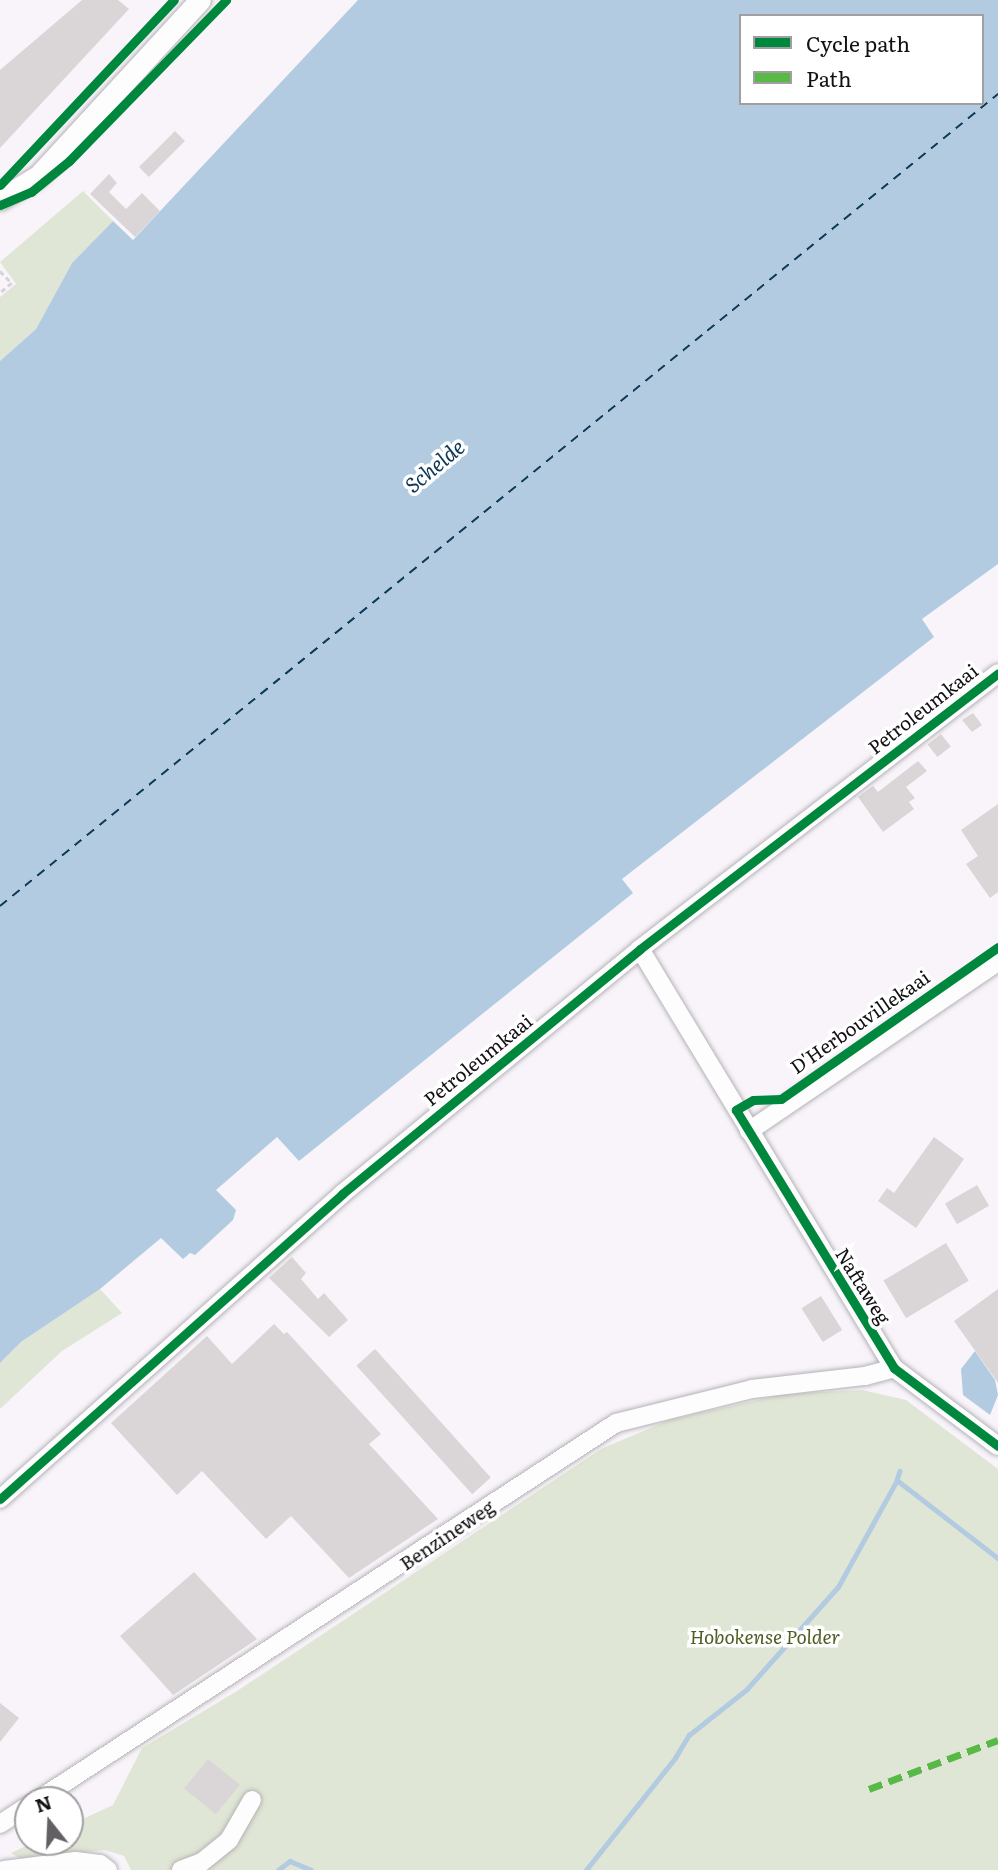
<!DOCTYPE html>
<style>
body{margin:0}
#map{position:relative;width:998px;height:1870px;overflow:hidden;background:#f8f4fa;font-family:Literata,serif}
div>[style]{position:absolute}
.green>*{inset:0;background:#e0e6d5}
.water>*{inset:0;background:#b2cbe1}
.stream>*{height:4.5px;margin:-2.25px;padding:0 2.25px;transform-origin:2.25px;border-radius:2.25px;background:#b2cbe1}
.ferry>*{height:2px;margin-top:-1px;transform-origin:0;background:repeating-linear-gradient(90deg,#0c3856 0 9px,transparent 0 16px)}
.building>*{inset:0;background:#dad6d7;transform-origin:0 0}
.path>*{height:2.5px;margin-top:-1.25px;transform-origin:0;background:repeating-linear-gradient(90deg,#d5d4d6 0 5px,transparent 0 8.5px)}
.roads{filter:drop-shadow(0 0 2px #b5b3b7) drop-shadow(0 0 2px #b5b3b7)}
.minor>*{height:18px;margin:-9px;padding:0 9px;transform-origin:9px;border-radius:9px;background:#fefdfe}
.tertiary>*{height:21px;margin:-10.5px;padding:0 10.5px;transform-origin:10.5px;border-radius:10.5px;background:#fefdfe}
.quiet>*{height:7px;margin-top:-3.5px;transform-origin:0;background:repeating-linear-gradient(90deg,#58b947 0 14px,transparent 0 21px)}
.cycleway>*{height:9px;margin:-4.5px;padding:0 4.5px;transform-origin:4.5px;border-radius:4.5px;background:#00873e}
span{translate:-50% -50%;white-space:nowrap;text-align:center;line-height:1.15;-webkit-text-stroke:7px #fff;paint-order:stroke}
.street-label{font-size:19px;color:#131014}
.park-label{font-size:19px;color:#4d5e22;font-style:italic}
.water-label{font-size:21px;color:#0c3856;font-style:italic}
.legend{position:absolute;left:739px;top:14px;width:245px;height:91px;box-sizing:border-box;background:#fff;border:2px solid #a19fa1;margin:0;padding:9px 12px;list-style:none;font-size:21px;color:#131014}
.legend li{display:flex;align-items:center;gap:14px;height:35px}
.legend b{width:35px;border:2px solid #a19fa1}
.north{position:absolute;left:14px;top:1786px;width:70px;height:70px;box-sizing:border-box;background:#fff;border:2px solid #a19fa1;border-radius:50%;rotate:342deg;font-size:19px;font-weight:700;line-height:28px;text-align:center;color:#131014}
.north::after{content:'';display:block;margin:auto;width:24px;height:32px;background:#636064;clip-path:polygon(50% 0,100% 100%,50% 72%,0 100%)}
</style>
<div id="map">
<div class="green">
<div style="clip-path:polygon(83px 191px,113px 221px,72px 263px,36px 329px,0 361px,0 297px,16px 284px,0 262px)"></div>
<div style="clip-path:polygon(100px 1289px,122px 1313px,62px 1351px,0 1409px,0 1363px,21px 1342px)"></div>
<div style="clip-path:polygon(862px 1390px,906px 1400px,998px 1469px,998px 1870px,131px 1870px,124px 1856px,105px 1850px,21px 1859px,11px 1853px,34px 1842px,70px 1842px,70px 1825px,113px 1805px,142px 1748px,237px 1691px,601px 1449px,669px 1420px,784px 1394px)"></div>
</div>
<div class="water">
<div style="clip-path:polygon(evenodd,358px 0,998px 0,998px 564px,922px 619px,934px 637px,622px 879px,633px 893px,299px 1161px,277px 1137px,216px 1190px,236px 1210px,233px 1220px,195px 1255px,190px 1253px,183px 1259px,161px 1238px,100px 1289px,21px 1342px,0 1363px,0 361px,36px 329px,72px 263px,113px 221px,133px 240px,358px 0,741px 16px,982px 16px,982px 103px,741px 103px,741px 16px)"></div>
<div style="clip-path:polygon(975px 1351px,995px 1380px,998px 1395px,990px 1415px,963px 1395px,961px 1369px)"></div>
</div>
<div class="stream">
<div style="left:900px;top:1471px;width:9px;rotate:108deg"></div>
<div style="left:897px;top:1480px;width:128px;rotate:37.7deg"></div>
<div style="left:278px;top:1870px;width:15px;rotate:-37deg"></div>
<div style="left:290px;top:1861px;width:23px;rotate:23deg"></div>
<div style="left:586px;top:1870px;width:143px;rotate:-51.5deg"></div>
<div style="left:675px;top:1758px;width:27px;rotate:-59deg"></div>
<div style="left:689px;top:1735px;width:74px;rotate:-38.4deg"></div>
<div style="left:747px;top:1689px;width:137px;rotate:-48.3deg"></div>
<div style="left:838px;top:1587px;width:122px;rotate:-61.1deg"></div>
</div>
<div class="ferry">
<div style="left:0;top:906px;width:1287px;rotate:-39.13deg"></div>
</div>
<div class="building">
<div style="clip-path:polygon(82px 0,118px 0,129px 9px,0 148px,0 70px)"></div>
<div style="left:175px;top:131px;width:14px;height:51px;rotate:45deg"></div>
<div style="clip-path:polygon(109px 174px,117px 183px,109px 192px,126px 209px,142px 193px,160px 211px,135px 237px,90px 194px)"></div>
<div style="clip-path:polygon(973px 713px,982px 725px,972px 732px,962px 720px)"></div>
<div style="left:941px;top:734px;width:16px;height:17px;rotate:52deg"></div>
<div style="clip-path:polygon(918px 761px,927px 771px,906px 787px,915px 798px,909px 802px,914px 809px,883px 832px,858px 797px,873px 786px,878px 792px)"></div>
<div style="clip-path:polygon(998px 804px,998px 892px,990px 898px,966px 864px,978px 856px,961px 830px)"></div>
<div style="clip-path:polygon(934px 1137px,964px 1159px,916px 1228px,878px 1201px,887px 1188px,894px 1193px)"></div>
<div style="left:977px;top:1185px;width:24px;height:37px;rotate:60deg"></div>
<div style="left:946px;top:1243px;width:44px;height:73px;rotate:59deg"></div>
<div style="clip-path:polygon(292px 1257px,306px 1273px,301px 1279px,318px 1299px,324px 1293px,348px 1320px,329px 1337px,269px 1278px)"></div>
<div style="clip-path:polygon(998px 1289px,998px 1383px,954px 1321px)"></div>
<div style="left:821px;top:1296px;width:40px;height:23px;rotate:58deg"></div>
<div style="clip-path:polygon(274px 1324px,284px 1334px,287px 1332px,381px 1434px,369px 1444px,438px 1519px,349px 1578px,291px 1516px,266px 1539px,202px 1471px,177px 1495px,111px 1423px,207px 1336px,232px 1364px)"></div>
<div style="left:375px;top:1349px;width:173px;height:25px;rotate:48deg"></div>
<div style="clip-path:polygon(194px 1572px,257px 1639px,173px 1695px,120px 1636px)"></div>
<div style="clip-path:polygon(0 1703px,19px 1718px,0 1742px)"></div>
<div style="left:208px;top:1759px;width:41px;height:38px;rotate:39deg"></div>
</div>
<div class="path">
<div style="left:0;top:271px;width:17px;rotate:45deg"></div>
<div style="left:12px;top:283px;width:16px;rotate:140deg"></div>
</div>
<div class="roads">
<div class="minor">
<div style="left:640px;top:949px;width:490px;rotate:58.8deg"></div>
<div style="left:894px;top:1368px;width:130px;rotate:36.9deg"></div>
<div style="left:749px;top:1131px;width:301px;rotate:-34.2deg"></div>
<div style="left:0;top:1499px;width:458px;rotate:-41.7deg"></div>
<div style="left:342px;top:1194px;width:386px;rotate:-39.4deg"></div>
<div style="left:640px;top:949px;width:452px;rotate:-37.6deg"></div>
<div style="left:38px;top:1800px;width:690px;rotate:-33.11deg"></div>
<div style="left:616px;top:1423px;width:140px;rotate:-14deg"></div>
<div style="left:752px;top:1389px;width:114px;rotate:-6.6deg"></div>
<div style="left:865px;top:1376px;width:30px;rotate:-15deg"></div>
<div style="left:0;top:1824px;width:33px;rotate:-33deg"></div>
<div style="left:4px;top:1870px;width:72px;rotate:-7.2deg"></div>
<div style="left:75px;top:1861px;width:25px;rotate:7deg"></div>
<div style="left:100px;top:1864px;width:10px;rotate:37deg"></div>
<div style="left:181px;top:1870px;width:22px;rotate:-21deg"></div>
<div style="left:202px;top:1862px;width:35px;rotate:-39deg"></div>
<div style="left:229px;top:1840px;width:46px;rotate:-60.1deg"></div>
</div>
<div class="tertiary">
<div style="left:0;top:199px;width:44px;rotate:-31.2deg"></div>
<div style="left:38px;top:176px;width:239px;rotate:-47.4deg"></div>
</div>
</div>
<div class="quiet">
<div style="left:869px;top:1789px;width:138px;rotate:-20.8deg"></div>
</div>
<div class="cycleway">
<div style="left:0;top:185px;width:254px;rotate:-46.8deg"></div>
<div style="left:0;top:205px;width:34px;rotate:-23deg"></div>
<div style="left:31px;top:192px;width:49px;rotate:-39.2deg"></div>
<div style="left:69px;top:161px;width:225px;rotate:-45.7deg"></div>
<div style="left:998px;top:947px;width:265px;rotate:145deg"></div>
<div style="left:781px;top:1099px;width:28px;rotate:178deg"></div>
<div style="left:753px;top:1100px;width:20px;rotate:150deg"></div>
<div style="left:736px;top:1110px;width:303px;rotate:58.5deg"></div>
<div style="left:894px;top:1368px;width:130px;rotate:36.9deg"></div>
<div style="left:0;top:1499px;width:458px;rotate:-41.7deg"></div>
<div style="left:342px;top:1194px;width:386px;rotate:-39.4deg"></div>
<div style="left:640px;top:949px;width:452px;rotate:-37.6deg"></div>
</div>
<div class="street-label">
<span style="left:923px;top:709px;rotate:-38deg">Petroleumkaai</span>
<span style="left:860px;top:1022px;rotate:-35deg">D'Herbouvillekaai</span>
<span style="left:478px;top:1060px;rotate:-39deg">Petroleumkaai</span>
<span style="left:863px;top:1286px;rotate:58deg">Naftaweg</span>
<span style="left:447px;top:1535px;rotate:-34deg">Benzineweg</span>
</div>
<div class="park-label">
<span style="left:765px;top:1637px">Hobokense Polder</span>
</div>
<div class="water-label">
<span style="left:434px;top:465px;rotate:-40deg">Schelde</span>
</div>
<ul class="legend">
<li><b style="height:9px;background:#00873e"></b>Cycle path</li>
<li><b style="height:9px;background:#58b947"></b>Path</li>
</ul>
<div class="north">N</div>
</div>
